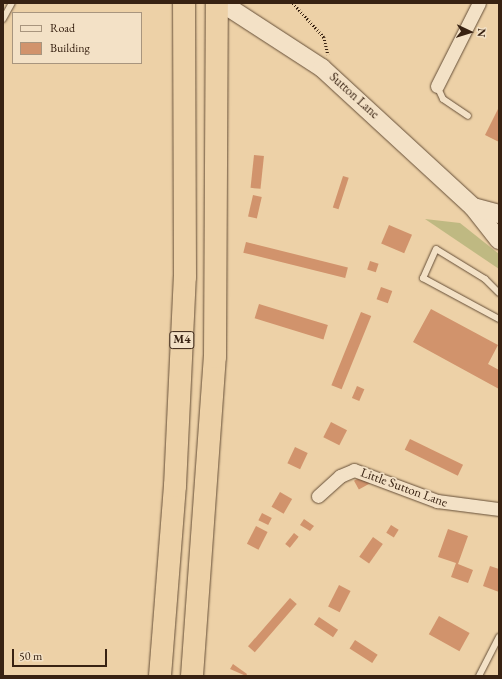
<!DOCTYPE html>
<style>
body{margin:0}
#map{position:relative;width:502px;height:679px;overflow:hidden;background:#edd1a7;font-family:"EB Garamond",serif}
div>[style]{position:absolute}
.green>*{inset:0;background:#bfb982}
.building>*{inset:0;background:#d1936c;transform-origin:0 0}
.path>*{height:2.5px;margin-top:-1.25px;transform-origin:0;background:repeating-linear-gradient(90deg,#382212 0 1px,transparent 0 3px)}
.roads{filter:drop-shadow(0 0 1px #654e37) drop-shadow(0 0 1px #654e37)}
.lane>*{height:6px;margin:-3px;padding:0 3px;transform-origin:3px;border-radius:3px;background:#f3e1c6}
.street>*{height:13px;margin:-6.5px;padding:0 6.5px;transform-origin:6.5px;border-radius:6.5px;background:#f3e1c6}
.secondary>*{height:18px;margin:-9px;padding:0 9px;transform-origin:9px;border-radius:9px;background:#f3e1c6}
.highway>*{height:22px;margin:-11px;padding:0 11px;transform-origin:11px;border-radius:11px;background:#edd1a7}
span{translate:-50% -50%;white-space:nowrap;text-align:center;line-height:1.15;-webkit-text-stroke:3.5px #f3e1c6;paint-order:stroke}
.shield-label span{padding:1px 3px;background:#f3e1c6;border:1px solid;border-radius:3px;-webkit-text-stroke-width:0}
.shield-label{font-size:12px;color:#382212;font-weight:700}
.street-label{font-size:13px;color:#382212}
.frame{position:absolute;inset:0;border:4px solid #382212;pointer-events:none}
.legend{position:absolute;left:12px;top:12px;width:130px;height:52px;box-sizing:border-box;background:#f3e1c6;border:1px solid #a8957e;margin:0;padding:5px 7px;list-style:none;font-size:12px;color:#382212}
.legend li{display:flex;align-items:center;gap:8px;height:20px}
.legend b{width:20px;border:1px solid #a8957e}
.north{position:absolute;left:450px;top:12px;width:40px;height:40px;-webkit-text-stroke:3px #f3e1c6;paint-order:stroke;rotate:94deg;font-size:11px;font-weight:700;line-height:16px;text-align:center;color:#382212}
.north::after{content:'';display:block;margin:auto;width:14px;height:18px;background:#382212;clip-path:polygon(50% 0,100% 100%,50% 72%,0 100%)}
.scale{position:absolute;left:12px;top:649px;width:95px;height:18px;box-sizing:border-box;border:2px solid #382212;border-top:0;padding-left:5px;font-size:12px;line-height:14px;white-space:nowrap;color:#382212;-webkit-text-stroke:3px #f3e1c6;paint-order:stroke}
</style>
<div id="map">
<div class="green">
<div style="clip-path:polygon(425px 219px,460px 223px,499px 254px,499px 269px)"></div>
</div>
<div class="building">
<div style="clip-path:polygon(499px 107px,499px 142px,485px 135px)"></div>
<div style="left:254px;top:155px;width:10px;height:33px;rotate:6deg"></div>
<div style="left:343px;top:176px;width:6px;height:33px;rotate:18deg"></div>
<div style="left:253px;top:195px;width:9px;height:22px;rotate:13deg"></div>
<div style="left:389px;top:225px;width:25px;height:20px;rotate:23deg"></div>
<div style="left:246px;top:242px;width:105px;height:11px;rotate:14deg"></div>
<div style="left:370px;top:261px;width:9px;height:9px;rotate:18deg"></div>
<div style="left:381px;top:287px;width:12px;height:13px;rotate:20deg"></div>
<div style="left:259px;top:304px;width:72px;height:15px;rotate:17deg"></div>
<div style="clip-path:polygon(431px 309px,498px 345px,488px 364px,499px 370px,499px 389px,413px 342px)"></div>
<div style="left:361px;top:312px;width:11px;height:79px;rotate:22deg"></div>
<div style="left:357px;top:386px;width:8px;height:13px;rotate:23deg"></div>
<div style="left:331px;top:422px;width:18px;height:17px;rotate:27deg"></div>
<div style="left:410px;top:439px;width:59px;height:12px;rotate:26deg"></div>
<div style="left:295px;top:447px;width:14px;height:18px;rotate:25deg"></div>
<div style="left:368px;top:473px;width:10px;height:16px;rotate:61deg"></div>
<div style="left:280px;top:492px;width:14px;height:17px;rotate:30deg"></div>
<div style="left:262px;top:513px;width:11px;height:8px;rotate:27deg"></div>
<div style="clip-path:polygon(304px 519px,314px 526px,310px 531px,300px 525px)"></div>
<div style="left:391px;top:525px;width:9px;height:9px;rotate:32deg"></div>
<div style="left:256px;top:526px;width:13px;height:20px;rotate:27deg"></div>
<div style="clip-path:polygon(448px 529px,468px 536px,458px 564px,473px 570px,468px 583px,451px 577px,456px 563px,438px 557px)"></div>
<div style="left:294px;top:533px;width:6px;height:14px;rotate:39deg"></div>
<div style="left:373px;top:537px;width:12px;height:24px;rotate:35deg"></div>
<div style="clip-path:polygon(490px 566px,499px 569px,499px 592px,483px 586px)"></div>
<div style="left:339px;top:585px;width:13px;height:24px;rotate:27deg"></div>
<div style="left:290px;top:598px;width:9px;height:64px;rotate:41deg"></div>
<div style="left:439px;top:616px;width:35px;height:21px;rotate:29deg"></div>
<div style="left:319px;top:617px;width:23px;height:9px;rotate:34deg"></div>
<div style="left:355px;top:640px;width:27px;height:10px;rotate:33deg"></div>
<div style="clip-path:polygon(233px 664px,247px 674px,246px 676px,230px 669px)"></div>
</div>
<div class="path">
<div style="left:293px;top:3px;width:46px;rotate:47.6deg"></div>
<div style="left:324px;top:37px;width:18px;rotate:77deg"></div>
</div>
<div class="roads">
<div class="lane">
<div style="left:3px;top:19px;width:18px;rotate:-61deg"></div>
<div style="left:437px;top:86px;width:14px;rotate:65deg"></div>
<div style="left:443px;top:99px;width:30px;rotate:34deg"></div>
<div style="left:499px;top:293px;width:20px;rotate:-135deg"></div>
<div style="left:485px;top:279px;width:57px;rotate:-148.5deg"></div>
<div style="left:436px;top:249px;width:32px;rotate:114deg"></div>
<div style="left:423px;top:278px;width:86px;rotate:28.3deg"></div>
<div style="left:479px;top:676px;width:44px;rotate:-62.9deg"></div>
</div>
<div class="street">
<div style="left:437px;top:86px;width:93px;rotate:-63.2deg"></div>
<div style="left:318px;top:496px;width:30px;rotate:-42deg"></div>
<div style="left:340px;top:476px;width:15px;rotate:-23deg"></div>
<div style="left:354px;top:470px;width:89px;rotate:20.5deg"></div>
<div style="left:437px;top:501px;width:63px;rotate:7.4deg"></div>
</div>
<div class="secondary">
<div style="left:222px;top:3px;width:119px;rotate:33deg"></div>
<div style="left:322px;top:68px;width:205px;rotate:42.6deg"></div>
<div style="left:473px;top:207px;width:42px;rotate:51.8deg"></div>
<div style="left:473px;top:207px;width:27px;rotate:15deg"></div>
</div>
<div class="highway">
<div style="left:160px;top:676px;width:191px;rotate:-85.5deg"></div>
<div style="left:175px;top:486px;width:209px;rotate:-87.3deg"></div>
<div style="left:185px;top:277px;width:274px;rotate:-90.2deg"></div>
<div style="left:192px;top:676px;width:320px;rotate:-85.9deg"></div>
<div style="left:215px;top:357px;width:354px;rotate:-89.7deg"></div>
</div>
</div>
<div class="shield-label">
<span style="left:182px;top:340px">M4</span>
</div>
<div class="street-label">
<span style="left:354px;top:96px;rotate:42deg">Sutton Lane</span>
<span style="left:404px;top:488px;rotate:20deg">Little Sutton Lane</span>
</div>
<div class="frame"></div>
<ul class="legend">
<li><b style="height:5px;background:#f3e1c6"></b>Road</li>
<li><b style="height:11px;background:#d1936c"></b>Building</li>
</ul>
<div class="north">N</div>
<div class="scale">50 m</div>
</div>
